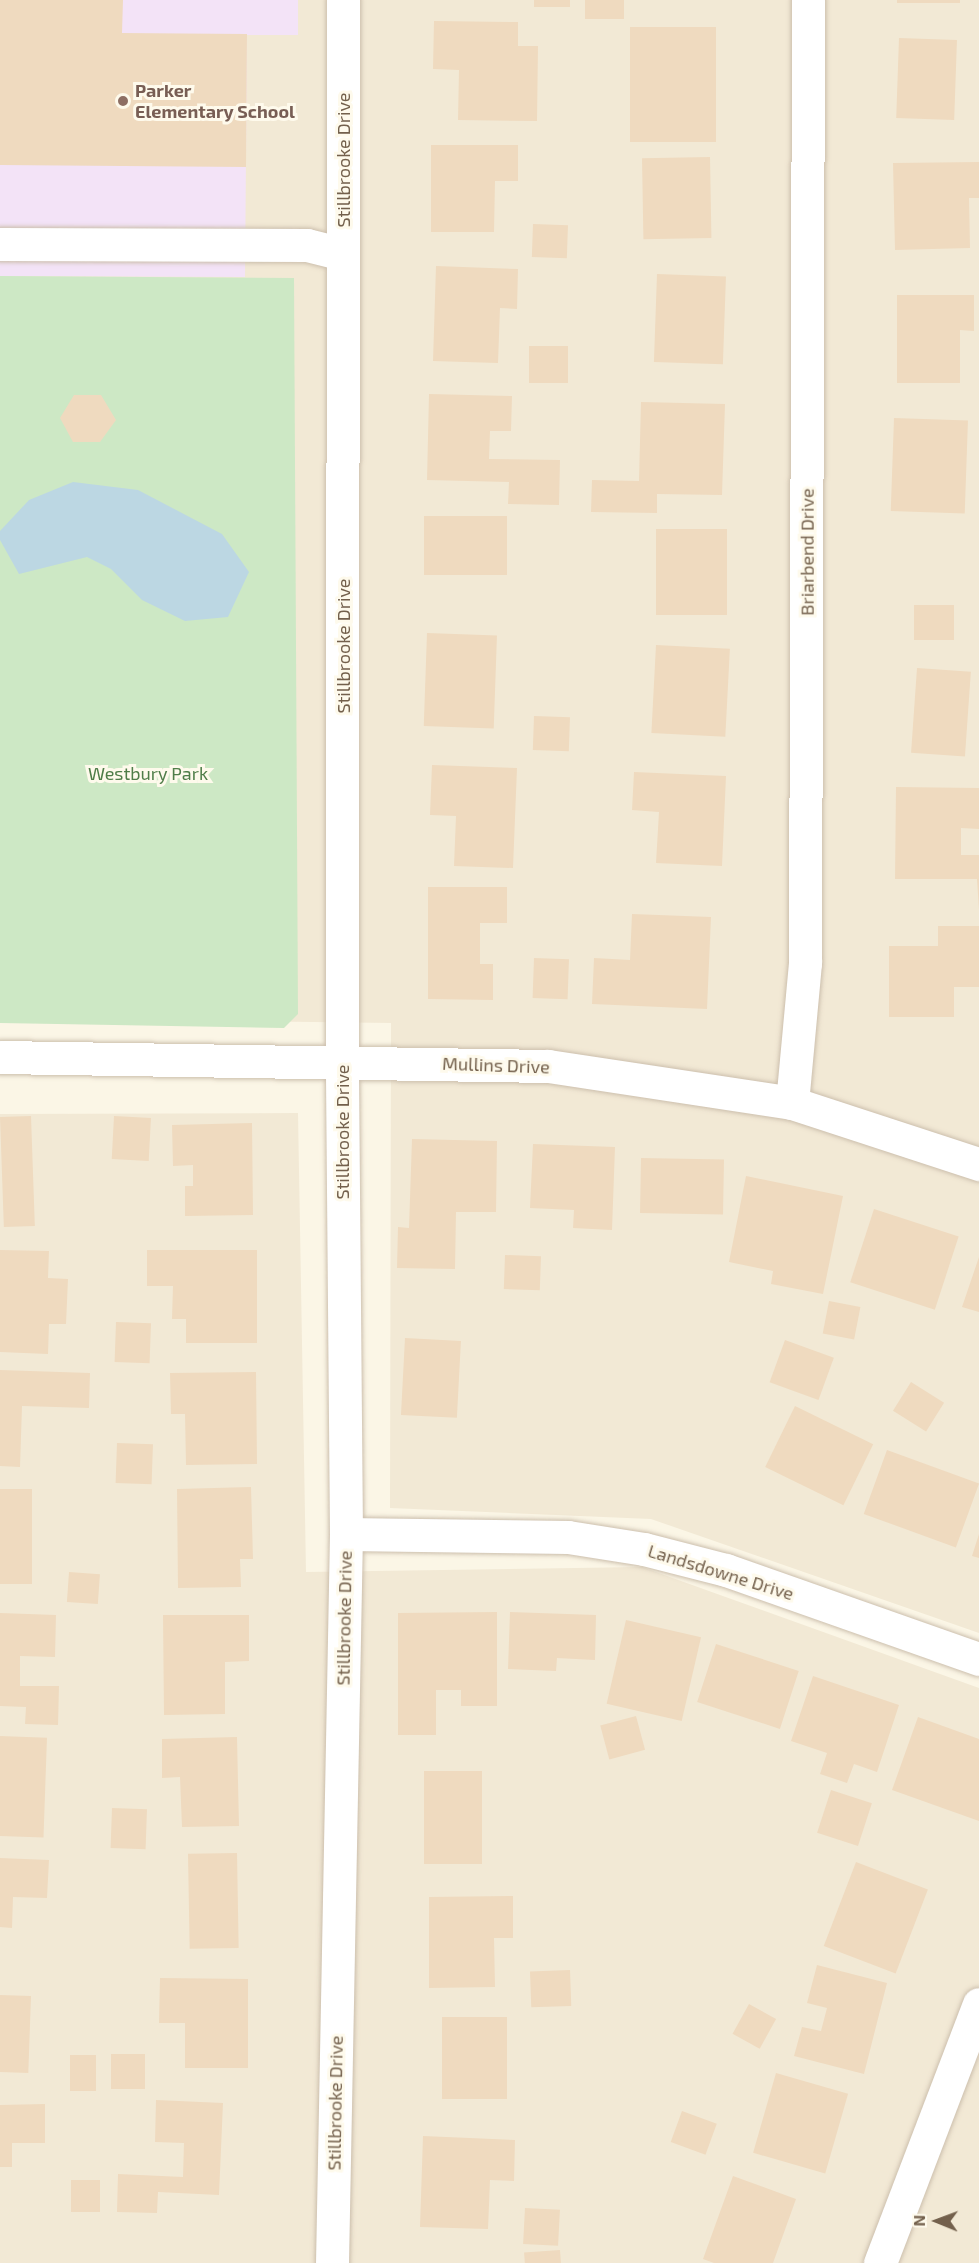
<!DOCTYPE html>
<style>
body{margin:0}
#map{position:relative;width:979px;height:2263px;overflow:hidden;background:#fbf6e6;font-family:"Exo 2",sans-serif}
div>[style]{position:absolute}
.residential>*{inset:0;background:#f2e9d5}
.education>*{inset:0;background:#f3e3f7}
.green>*{inset:0;background:#cde8c5}
.water>*{inset:0;background:#bcd7e3}
.building>*{inset:0;background:#efdabf;transform-origin:0 0}
.roads{filter:drop-shadow(0 0 2px #ccbfad) drop-shadow(0 0 2px #ccbfad)}
.minor>*{height:33px;margin:-16.5px;padding:0 16.5px;transform-origin:16.5px;border-radius:16.5px;background:#fff}
.dots>*{width:16px;height:16px;translate:-50% -50%;box-sizing:border-box;border:3px solid #fefaec;border-radius:50%}
span{translate:-50% -50%;white-space:nowrap;text-align:center;line-height:1.15;-webkit-text-stroke:6px #fefaec;paint-order:stroke}
.education-label{font-size:18px;color:#785e54;font-weight:700}
.left{translate:0 -50%;text-align:left}
.street-label{font-size:18px;color:#73604c}
.park-label{font-size:18px;color:#4f7d48}
.north{position:absolute;left:907px;top:2191px;width:60px;height:60px;-webkit-text-stroke:4px #fefaec;paint-order:stroke;rotate:271deg;font-size:16px;font-weight:700;line-height:24px;text-align:center;color:#73604c}
.north::after{content:'';display:block;margin:auto;width:21px;height:27px;background:#73604c;clip-path:polygon(50% 0,100% 100%,50% 72%,0 100%)}
</style>
<div id="map">
<div class="residential">
<div style="clip-path:polygon(0 0,979px 0,979px 1633px,651px 1519px,390px 1508px,391px 1023px,0 1018px)"></div>
<div style="clip-path:polygon(298px 1113px,306px 1572px,642px 1567px,979px 1688px,979px 2263px,0 2263px,0 1114px)"></div>
</div>
<div class="education">
<div style="clip-path:polygon(0 0,298px 0,298px 35px,247px 35px,245px 277px,0 276px)"></div>
</div>
<div class="green">
<div style="clip-path:polygon(0 276px,294px 278px,298px 1014px,284px 1028px,0 1023px)"></div>
</div>
<div class="water">
<div style="clip-path:polygon(73px 482px,138px 490px,222px 534px,249px 572px,228px 617px,185px 621px,142px 600px,111px 569px,87px 557px,19px 574px,0 540px,0 531px,29px 500px)"></div>
</div>
<div class="building">
<div style="clip-path:polygon(0 0,123px 0,122px 33px,247px 34px,246px 167px,0 165px)"></div>
<div style="left:534px;top:0;width:36px;height:7px"></div>
<div style="left:585px;top:0;width:39px;height:19px"></div>
<div style="left:897px;top:0;width:63px;height:3px"></div>
<div style="clip-path:polygon(434px 21px,518px 22px,518px 46px,538px 46px,537px 121px,458px 120px,459px 70px,433px 69px)"></div>
<div style="left:630px;top:27px;width:86px;height:115px"></div>
<div style="left:899px;top:38px;width:58px;height:80px;rotate:2deg"></div>
<div style="clip-path:polygon(431px 145px,518px 145px,518px 181px,495px 181px,494px 232px,431px 232px)"></div>
<div style="left:710px;top:157px;width:81px;height:68px;rotate:89deg"></div>
<div style="clip-path:polygon(979px 162px,979px 198px,969px 198px,970px 248px,895px 250px,893px 163px)"></div>
<div style="left:533px;top:224px;width:35px;height:33px;rotate:2deg"></div>
<div style="clip-path:polygon(436px 266px,518px 269px,517px 309px,500px 308px,498px 363px,433px 361px)"></div>
<div style="left:657px;top:274px;width:69px;height:88px;rotate:2deg"></div>
<div style="clip-path:polygon(897px 295px,974px 295px,974px 331px,960px 330px,960px 383px,897px 383px)"></div>
<div style="left:529px;top:346px;width:39px;height:37px"></div>
<div style="clip-path:polygon(429px 394px,512px 396px,511px 431px,490px 431px,489px 459px,560px 460px,559px 505px,508px 504px,509px 482px,427px 480px)"></div>
<div style="clip-path:polygon(74px 395px,101px 395px,116px 420px,100px 442px,73px 442px,60px 418px)"></div>
<div style="clip-path:polygon(641px 402px,725px 404px,722px 495px,657px 494px,657px 513px,591px 512px,592px 480px,639px 481px)"></div>
<div style="left:894px;top:418px;width:74px;height:93px;rotate:2deg"></div>
<div style="left:424px;top:516px;width:83px;height:59px"></div>
<div style="left:656px;top:529px;width:71px;height:86px"></div>
<div style="left:954px;top:605px;width:35px;height:40px;rotate:90deg"></div>
<div style="left:427px;top:633px;width:70px;height:93px;rotate:2deg"></div>
<div style="left:656px;top:645px;width:74px;height:88px;rotate:3deg"></div>
<div style="left:917px;top:668px;width:54px;height:85px;rotate:4deg"></div>
<div style="left:534px;top:716px;width:36px;height:34px;rotate:2deg"></div>
<div style="clip-path:polygon(432px 765px,517px 768px,513px 868px,454px 866px,456px 816px,430px 815px)"></div>
<div style="clip-path:polygon(634px 772px,726px 776px,722px 866px,656px 863px,659px 812px,632px 810px)"></div>
<div style="clip-path:polygon(896px 787px,979px 788px,979px 829px,961px 828px,961px 855px,979px 855px,979px 910px,977px 879px,895px 879px)"></div>
<div style="clip-path:polygon(428px 887px,507px 887px,507px 923px,480px 923px,480px 964px,493px 964px,493px 1000px,428px 999px)"></div>
<div style="clip-path:polygon(632px 914px,711px 917px,707px 1009px,592px 1004px,594px 958px,630px 960px)"></div>
<div style="clip-path:polygon(938px 926px,979px 926px,979px 987px,954px 987px,954px 1017px,889px 1017px,889px 946px,938px 946px)"></div>
<div style="left:534px;top:958px;width:35px;height:40px;rotate:2deg"></div>
<div style="left:31px;top:1116px;width:110px;height:31px;rotate:88deg"></div>
<div style="left:114px;top:1116px;width:37px;height:43px;rotate:3deg"></div>
<div style="clip-path:polygon(252px 1123px,253px 1215px,185px 1216px,185px 1186px,193px 1186px,193px 1165px,173px 1166px,172px 1125px)"></div>
<div style="clip-path:polygon(412px 1139px,497px 1141px,496px 1212px,456px 1212px,455px 1269px,397px 1268px,398px 1227px,409px 1228px)"></div>
<div style="clip-path:polygon(533px 1144px,615px 1147px,612px 1230px,573px 1228px,574px 1210px,530px 1208px)"></div>
<div style="left:641px;top:1158px;width:83px;height:55px;rotate:1deg"></div>
<div style="clip-path:polygon(746px 1176px,843px 1196px,823px 1294px,771px 1284px,773px 1271px,729px 1262px)"></div>
<div style="left:874px;top:1209px;width:89px;height:77px;rotate:18deg"></div>
<div style="clip-path:polygon(0 1250px,49px 1251px,48px 1278px,68px 1279px,66px 1324px,49px 1324px,48px 1354px,0 1352px)"></div>
<div style="clip-path:polygon(147px 1250px,257px 1250px,257px 1343px,186px 1343px,186px 1319px,172px 1319px,173px 1286px,147px 1286px)"></div>
<div style="left:505px;top:1255px;width:36px;height:34px;rotate:2deg"></div>
<div style="clip-path:polygon(979px 1257px,979px 1312px,962px 1307px)"></div>
<div style="left:829px;top:1301px;width:32px;height:33px;rotate:11deg"></div>
<div style="left:116px;top:1322px;width:35px;height:40px;rotate:2deg"></div>
<div style="left:405px;top:1338px;width:56px;height:77px;rotate:3deg"></div>
<div style="left:785px;top:1340px;width:52px;height:45px;rotate:20deg"></div>
<div style="clip-path:polygon(0 1370px,90px 1373px,89px 1408px,22px 1406px,20px 1467px,0 1466px)"></div>
<div style="clip-path:polygon(256px 1372px,257px 1464px,186px 1465px,185px 1414px,171px 1414px,170px 1373px)"></div>
<div style="left:911px;top:1382px;width:39px;height:34px;rotate:32deg"></div>
<div style="left:795px;top:1406px;width:87px;height:68px;rotate:26deg"></div>
<div style="left:117px;top:1443px;width:36px;height:40px;rotate:2deg"></div>
<div style="left:887px;top:1450px;width:98px;height:68px;rotate:20deg"></div>
<div style="clip-path:polygon(251px 1487px,253px 1559px,240px 1559px,241px 1587px,178px 1588px,177px 1489px)"></div>
<div style="left:0;top:1489px;width:32px;height:95px"></div>
<div style="clip-path:polygon(979px 1534px,979px 1558px,972px 1556px)"></div>
<div style="left:69px;top:1572px;width:31px;height:30px;rotate:4deg"></div>
<div style="clip-path:polygon(497px 1612px,497px 1706px,461px 1706px,461px 1690px,436px 1690px,436px 1735px,398px 1735px,398px 1613px)"></div>
<div style="clip-path:polygon(510px 1612px,596px 1615px,595px 1660px,557px 1658px,556px 1671px,508px 1669px)"></div>
<div style="clip-path:polygon(0 1613px,56px 1615px,55px 1657px,20px 1656px,20px 1686px,59px 1686px,58px 1725px,25px 1724px,26px 1707px,0 1706px)"></div>
<div style="clip-path:polygon(163px 1615px,249px 1615px,249px 1661px,225px 1662px,225px 1714px,164px 1715px)"></div>
<div style="left:626px;top:1620px;width:77px;height:86px;rotate:13deg"></div>
<div style="left:716px;top:1644px;width:87px;height:61px;rotate:18deg"></div>
<div style="clip-path:polygon(813px 1676px,899px 1705px,877px 1772px,854px 1764px,847px 1783px,820px 1774px,827px 1753px,791px 1741px)"></div>
<div style="left:636px;top:1716px;width:35px;height:37px;rotate:75deg"></div>
<div style="clip-path:polygon(918px 1717px,979px 1739px,979px 1821px,892px 1790px)"></div>
<div style="left:0;top:1736px;width:47px;height:100px;rotate:2deg"></div>
<div style="clip-path:polygon(237px 1737px,239px 1826px,182px 1827px,180px 1777px,162px 1778px,162px 1739px)"></div>
<div style="left:424px;top:1771px;width:58px;height:93px"></div>
<div style="left:831px;top:1790px;width:43px;height:45px;rotate:18deg"></div>
<div style="left:112px;top:1808px;width:35px;height:40px;rotate:2deg"></div>
<div style="left:237px;top:1853px;width:95px;height:49px;rotate:89deg"></div>
<div style="clip-path:polygon(0 1858px,49px 1860px,47px 1898px,13px 1897px,12px 1928px,0 1927px)"></div>
<div style="left:856px;top:1862px;width:77px;height:90px;rotate:21deg"></div>
<div style="clip-path:polygon(513px 1896px,513px 1938px,494px 1938px,495px 1987px,429px 1988px,429px 1897px)"></div>
<div style="clip-path:polygon(817px 1965px,887px 1983px,864px 2074px,794px 2056px,802px 2027px,821px 2031px,827px 2008px,807px 2003px)"></div>
<div style="left:570px;top:1970px;width:36px;height:40px;rotate:88deg"></div>
<div style="clip-path:polygon(160px 1978px,248px 1979px,248px 2068px,185px 2068px,185px 2023px,159px 2023px)"></div>
<div style="left:0;top:1995px;width:31px;height:77px;rotate:2deg"></div>
<div style="left:749px;top:2004px;width:31px;height:34px;rotate:29deg"></div>
<div style="left:442px;top:2017px;width:65px;height:82px"></div>
<div style="left:111px;top:2054px;width:34px;height:35px"></div>
<div style="left:70px;top:2055px;width:26px;height:36px"></div>
<div style="left:776px;top:2073px;width:75px;height:83px;rotate:16deg"></div>
<div style="clip-path:polygon(156px 2100px,223px 2103px,219px 2195px,158px 2192px,157px 2213px,117px 2212px,118px 2174px,183px 2177px,184px 2143px,155px 2142px)"></div>
<div style="clip-path:polygon(45px 2104px,45px 2143px,12px 2143px,12px 2167px,0 2167px,0 2105px)"></div>
<div style="left:682px;top:2111px;width:37px;height:33px;rotate:20deg"></div>
<div style="clip-path:polygon(423px 2136px,515px 2140px,514px 2181px,490px 2180px,488px 2229px,420px 2227px)"></div>
<div style="clip-path:polygon(733px 2176px,796px 2199px,773px 2263px,714px 2263px,703px 2259px)"></div>
<div style="left:71px;top:2180px;width:29px;height:32px"></div>
<div style="left:525px;top:2208px;width:35px;height:36px;rotate:3deg"></div>
<div style="left:560px;top:2250px;width:13px;height:36px;rotate:86deg"></div>
</div>
<div class="roads">
<div class="minor">
<div style="left:0;top:244px;width:307px;rotate:0.2deg"></div>
<div style="left:307px;top:245px;width:37px;rotate:14deg"></div>
<div style="left:0;top:1057px;width:548px;rotate:0.94deg"></div>
<div style="left:548px;top:1066px;width:247px;rotate:8.6deg"></div>
<div style="left:792px;top:1103px;width:197px;rotate:18.1deg"></div>
<div style="left:792px;top:1103px;width:141px;rotate:-84.7deg"></div>
<div style="left:805px;top:963px;width:963px;rotate:-89.82deg"></div>
<div style="left:346px;top:1534px;width:222px;rotate:0.8deg"></div>
<div style="left:568px;top:1537px;width:77px;rotate:9deg"></div>
<div style="left:644px;top:1549px;width:85px;rotate:14.4deg"></div>
<div style="left:726px;top:1570px;width:268px;rotate:19.4deg"></div>
<div style="left:332px;top:2263px;width:729px;rotate:-88.9deg"></div>
<div style="left:346px;top:1534px;width:474px;rotate:-90.5deg"></div>
<div style="left:342px;top:1060px;width:1060px;rotate:-89.95deg"></div>
<div style="left:880px;top:2263px;width:277px;rotate:-69.1deg"></div>
</div>
</div>
<div class="dots">
<div style="left:123px;top:101px;background:#8d6e63"></div>
</div>
<div class="education-label">
<span class="left" style="left:135px;top:101px">Parker<br>Elementary School</span>
</div>
<div class="street-label">
<span style="left:343px;top:160px;rotate:-90deg">Stillbrooke Drive</span>
<span style="left:807px;top:552px;rotate:-90deg">Briarbend Drive</span>
<span style="left:343px;top:646px;rotate:-90deg">Stillbrooke Drive</span>
<span style="left:496px;top:1065px;rotate:2deg">Mullins Drive</span>
<span style="left:342px;top:1132px;rotate:-90deg">Stillbrooke Drive</span>
<span style="left:721px;top:1572px;rotate:17deg">Landsdowne Drive</span>
<span style="left:344px;top:1618px;rotate:-89deg">Stillbrooke Drive</span>
<span style="left:335px;top:2103px;rotate:-89deg">Stillbrooke Drive</span>
</div>
<div class="park-label">
<span style="left:148px;top:773px">Westbury Park</span>
</div>
<div class="north">N</div>
</div>
